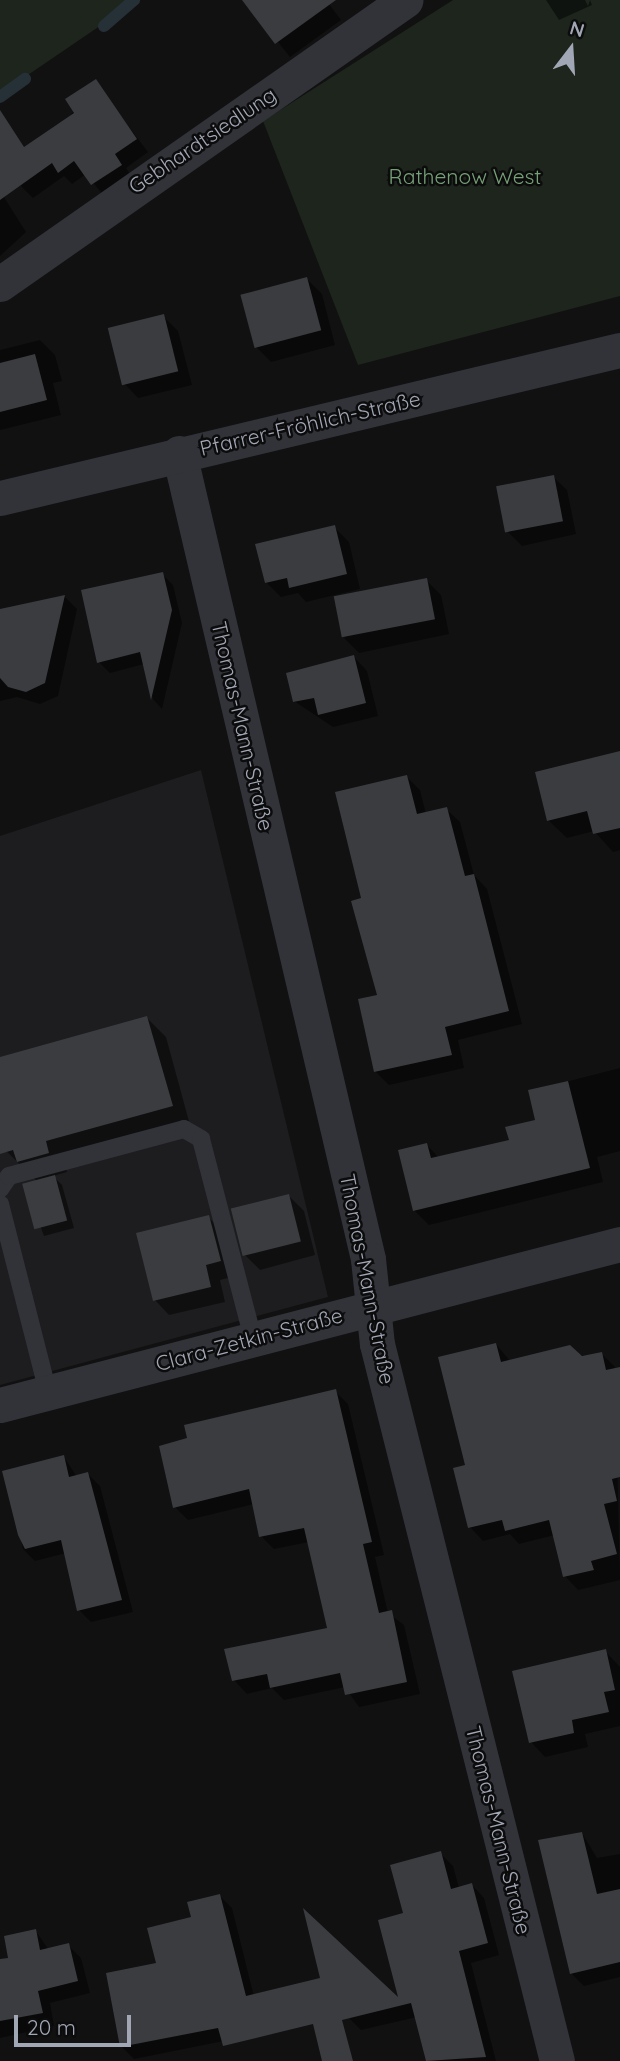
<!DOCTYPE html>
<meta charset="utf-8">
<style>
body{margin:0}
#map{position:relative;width:620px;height:2061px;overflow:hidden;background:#111112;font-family:Quicksand,sans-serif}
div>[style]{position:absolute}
.built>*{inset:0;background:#1d1d1f}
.green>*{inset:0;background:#1d251d}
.shadow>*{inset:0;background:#0007}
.stream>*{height:12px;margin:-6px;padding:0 6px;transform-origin:6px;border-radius:6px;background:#263037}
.building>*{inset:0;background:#3a3c40;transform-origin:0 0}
.service>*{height:18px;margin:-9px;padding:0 9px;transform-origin:9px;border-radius:9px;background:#313338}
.minor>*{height:35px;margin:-17.5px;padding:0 17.5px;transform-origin:17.5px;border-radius:17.5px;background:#313338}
span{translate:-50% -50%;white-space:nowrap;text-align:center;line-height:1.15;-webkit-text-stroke:5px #0c0c0d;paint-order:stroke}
.street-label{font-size:21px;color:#a1a7b4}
.park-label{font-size:21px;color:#76a177}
.north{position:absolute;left:536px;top:14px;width:70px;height:70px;-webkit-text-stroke:5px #0c0c0d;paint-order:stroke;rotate:17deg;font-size:19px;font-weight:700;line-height:28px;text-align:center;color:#a1a7b4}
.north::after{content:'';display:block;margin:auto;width:24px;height:32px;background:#a1a7b4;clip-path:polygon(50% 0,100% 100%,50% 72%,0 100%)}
.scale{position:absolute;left:14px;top:2015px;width:117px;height:32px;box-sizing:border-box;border:4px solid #a1a7b4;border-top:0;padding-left:9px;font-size:21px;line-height:24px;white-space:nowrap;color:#a1a7b4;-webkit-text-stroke:5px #0c0c0d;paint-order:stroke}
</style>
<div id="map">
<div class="built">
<div style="clip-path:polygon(201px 770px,328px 1297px,0 1385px,0 836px)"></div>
</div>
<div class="green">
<div style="clip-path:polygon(0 0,138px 0,0 94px)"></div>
<div style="clip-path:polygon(453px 0,620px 0,620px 296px,358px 365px,263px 121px)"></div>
</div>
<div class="shadow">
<div style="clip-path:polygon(245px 0,326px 0,341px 20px,290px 57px)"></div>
<div style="clip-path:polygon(546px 0,585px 0,588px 6px,590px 0,592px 5px,559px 20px)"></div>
<div style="clip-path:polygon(95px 82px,148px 152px,126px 168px,133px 178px,105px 197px,86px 174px,72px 184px,64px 176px,33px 198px,20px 185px)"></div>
<div style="clip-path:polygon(0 191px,26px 232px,0 256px)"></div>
<div style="clip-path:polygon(307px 279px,322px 294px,335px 345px,271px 362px,256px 347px)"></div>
<div style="clip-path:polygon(163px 316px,178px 331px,192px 385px,138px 398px,124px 383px)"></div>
<div style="clip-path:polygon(40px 340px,55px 355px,62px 381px,53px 383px,61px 415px,0 430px,0 350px)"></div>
<div style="clip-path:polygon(553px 477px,567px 490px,576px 534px,522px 546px,508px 532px)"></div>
<div style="clip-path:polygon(334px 527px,349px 542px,360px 589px,306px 602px,298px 593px,281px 597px,266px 582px)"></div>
<div style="clip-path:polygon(162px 574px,173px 585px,182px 623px,162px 709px,153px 699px,144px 664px,110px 673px,99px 662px)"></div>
<div style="clip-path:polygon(426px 580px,441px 595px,449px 634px,359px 653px,344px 638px)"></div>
<div style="clip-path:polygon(65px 597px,77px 609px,58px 696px,40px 704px,17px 697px,0 701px,0 613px)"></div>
<div style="clip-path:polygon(354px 657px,367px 671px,378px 716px,333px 727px,294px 701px)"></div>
<div style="clip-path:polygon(620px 753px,620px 850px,613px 852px,594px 831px,567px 838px,548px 820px)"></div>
<div style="clip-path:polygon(407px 777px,420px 790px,426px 814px,446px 809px,460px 822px,474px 875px,487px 889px,522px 1024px,458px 1040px,464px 1068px,389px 1085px,375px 1071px,379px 996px,364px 899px)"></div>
<div style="clip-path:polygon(147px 1018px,166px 1037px,190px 1125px,64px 1160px,67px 1172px,53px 1176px,62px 1185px,74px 1228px,44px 1236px,25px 1185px,38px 1182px,0 1145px,0 1059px)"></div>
<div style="clip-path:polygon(620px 1068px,620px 1151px,597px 1157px,603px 1182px,429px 1225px,414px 1210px,427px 1145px,439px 1158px,511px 1141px,537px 1122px,530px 1091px)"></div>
<div style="clip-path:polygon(289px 1196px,304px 1211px,315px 1255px,260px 1270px,245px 1255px)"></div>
<div style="clip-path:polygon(208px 1217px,223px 1232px,235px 1276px,220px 1280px,225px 1302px,169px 1315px,155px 1300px)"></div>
<div style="clip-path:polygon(496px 1344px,510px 1361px,602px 1354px,615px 1367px,620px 1580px,578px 1590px,565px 1576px,555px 1535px,519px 1544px,510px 1534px,483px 1541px,470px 1527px,467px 1467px)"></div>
<div style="clip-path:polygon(335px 1391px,348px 1404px,384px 1555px,375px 1557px,388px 1613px,404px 1625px,420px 1694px,359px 1707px,345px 1687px,284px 1700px,272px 1688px,247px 1694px,234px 1680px,330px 1629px,309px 1542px,274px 1549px,261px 1536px,254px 1504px,188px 1520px,175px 1507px)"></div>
<div style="clip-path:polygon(64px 1457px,77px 1477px,88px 1474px,100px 1486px,133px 1612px,91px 1622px,79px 1610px,66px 1553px,35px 1561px,23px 1549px,4px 1472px)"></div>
<div style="clip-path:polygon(605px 1651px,620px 1667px,620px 1726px,585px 1734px,588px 1747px,545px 1757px,531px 1742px)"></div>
<div style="clip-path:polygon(582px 1833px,597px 1858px,620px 1854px,620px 1977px,584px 1986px,571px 1973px)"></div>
<div style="clip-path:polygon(440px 1853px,453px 1866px,459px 1888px,472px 1885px,484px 1898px,499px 1955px,471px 1963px,496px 2061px,428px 2061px,417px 2017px,361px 2030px,349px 2018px,401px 2002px,405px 1914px)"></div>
<div style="clip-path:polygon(220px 1896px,232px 1908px,263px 2033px,134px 2059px,121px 2046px,193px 1918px)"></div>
<div style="clip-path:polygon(35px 1930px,49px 1950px,68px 1945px,81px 1958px,90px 1993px,50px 2003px,54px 2026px,0 2038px,0 1961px,10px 1959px)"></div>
</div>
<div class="stream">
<div style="left:104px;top:26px;width:40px;rotate:-41deg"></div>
<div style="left:0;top:97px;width:31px;rotate:-36deg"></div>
</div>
<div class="building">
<div style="clip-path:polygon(242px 0,336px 0,275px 44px)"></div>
<div style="clip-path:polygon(96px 79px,137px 139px,115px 154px,122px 165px,91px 185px,74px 161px,58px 173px,52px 163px,0 200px,0 110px,24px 147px,74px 113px,65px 99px)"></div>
<div style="left:307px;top:277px;width:55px;height:69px;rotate:75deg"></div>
<div style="left:164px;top:314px;width:59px;height:58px;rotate:76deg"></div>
<div style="clip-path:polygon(35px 354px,47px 400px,0 412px,0 363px)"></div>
<div style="left:554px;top:475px;width:47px;height:59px;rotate:79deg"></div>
<div style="clip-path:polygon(335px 525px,347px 574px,289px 588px,287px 578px,265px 583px,255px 544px)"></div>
<div style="clip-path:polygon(163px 572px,172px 610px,151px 700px,140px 652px,97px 663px,81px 590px)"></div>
<div style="left:427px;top:578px;width:42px;height:95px;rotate:79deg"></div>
<div style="clip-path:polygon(65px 595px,45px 683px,26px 692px,8px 687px,0 678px,0 609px)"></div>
<div style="clip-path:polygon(354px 655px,366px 703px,318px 715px,314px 698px,293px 702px,286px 673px)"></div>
<div style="clip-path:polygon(620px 751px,620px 828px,593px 834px,587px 811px,547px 821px,535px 772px)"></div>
<div style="clip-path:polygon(407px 775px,417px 814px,447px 807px,465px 876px,474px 874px,509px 1011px,445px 1027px,452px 1055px,374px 1072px,358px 999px,377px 995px,351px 901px,361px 898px,335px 792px)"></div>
<div style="clip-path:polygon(147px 1016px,173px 1106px,46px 1141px,49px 1153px,17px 1162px,13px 1150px,0 1154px,0 1057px)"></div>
<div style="clip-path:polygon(568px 1081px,590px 1168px,413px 1211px,398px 1150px,427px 1143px,431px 1158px,509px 1140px,505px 1127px,535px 1120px,528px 1090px)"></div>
<div style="left:55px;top:1175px;width:47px;height:34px;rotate:75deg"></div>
<div style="left:289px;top:1194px;width:49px;height:60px;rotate:76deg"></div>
<div style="clip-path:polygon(209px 1215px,221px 1261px,206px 1265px,211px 1287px,153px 1301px,136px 1233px)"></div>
<div style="clip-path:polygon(496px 1343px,501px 1362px,570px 1345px,582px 1356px,602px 1352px,606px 1370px,620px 1367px,620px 1477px,612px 1479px,617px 1501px,604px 1504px,617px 1554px,591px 1561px,594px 1570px,563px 1577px,549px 1520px,505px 1531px,502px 1520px,468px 1528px,453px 1468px,465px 1465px,438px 1357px)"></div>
<div style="clip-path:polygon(336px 1389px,372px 1542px,363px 1544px,379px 1613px,392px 1610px,407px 1682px,345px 1695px,340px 1673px,270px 1688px,267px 1674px,232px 1681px,224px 1649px,327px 1628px,304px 1528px,259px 1537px,249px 1489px,173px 1508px,159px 1446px,187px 1438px,184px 1425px)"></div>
<div style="clip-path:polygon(64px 1455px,69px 1477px,88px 1472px,122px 1600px,77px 1611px,61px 1540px,25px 1549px,18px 1535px,2px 1471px)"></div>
<div style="clip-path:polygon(606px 1649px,615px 1690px,604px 1692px,609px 1712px,572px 1720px,574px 1733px,529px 1743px,512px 1671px)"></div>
<div style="clip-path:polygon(582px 1832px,597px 1894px,620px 1889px,620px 1962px,570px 1974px,538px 1840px)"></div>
<div style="clip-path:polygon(441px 1851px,451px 1889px,472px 1883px,488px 1943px,459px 1951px,486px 2057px,426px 2061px,411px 2003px,342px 2020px,353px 2061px,322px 2061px,313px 2024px,223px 2046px,218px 2028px,120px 2047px,106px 1973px,156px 1963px,147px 1928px,191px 1917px,187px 1902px,220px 1894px,246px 1996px,320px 1978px,303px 1908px,398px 1997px,378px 1920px,403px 1913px,390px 1865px)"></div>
<div style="clip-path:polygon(36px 1929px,40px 1950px,69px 1943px,78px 1981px,38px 1991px,43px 2013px,0 2021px,0 1959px,8px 1958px,4px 1936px)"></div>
</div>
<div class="service">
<div style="left:0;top:1189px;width:16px;rotate:-55deg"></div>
<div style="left:9px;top:1176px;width:181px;rotate:-15deg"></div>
<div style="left:184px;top:1129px;width:20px;rotate:30deg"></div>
<div style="left:201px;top:1139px;width:206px;rotate:75.4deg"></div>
<div style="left:0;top:1204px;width:194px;rotate:75.7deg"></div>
</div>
<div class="minor">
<div style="left:0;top:284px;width:495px;rotate:-35deg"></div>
<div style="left:179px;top:453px;width:828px;rotate:76.8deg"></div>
<div style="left:368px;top:1259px;width:85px;rotate:84deg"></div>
<div style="left:377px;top:1344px;width:739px;rotate:75.91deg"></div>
<div style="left:0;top:498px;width:637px;rotate:-13.43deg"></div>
<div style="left:0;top:1405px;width:641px;rotate:-14.56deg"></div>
</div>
<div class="street-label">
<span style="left:202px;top:140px;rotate:-34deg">Gebhardtsiedlung</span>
<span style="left:310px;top:423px;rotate:-13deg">Pfarrer-Fröhlich-Straße</span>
<span style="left:243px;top:726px;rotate:77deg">Thomas-Mann-Straße</span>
<span style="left:368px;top:1279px;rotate:79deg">Thomas-Mann-Straße</span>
<span style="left:249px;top:1339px;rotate:-15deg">Clara-Zetkin-Straße</span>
<span style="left:499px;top:1830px;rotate:76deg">Thomas-Mann-Straße</span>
</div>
<div class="park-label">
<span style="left:465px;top:176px">Rathenow West</span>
</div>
<div class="north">N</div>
<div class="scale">20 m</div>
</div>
